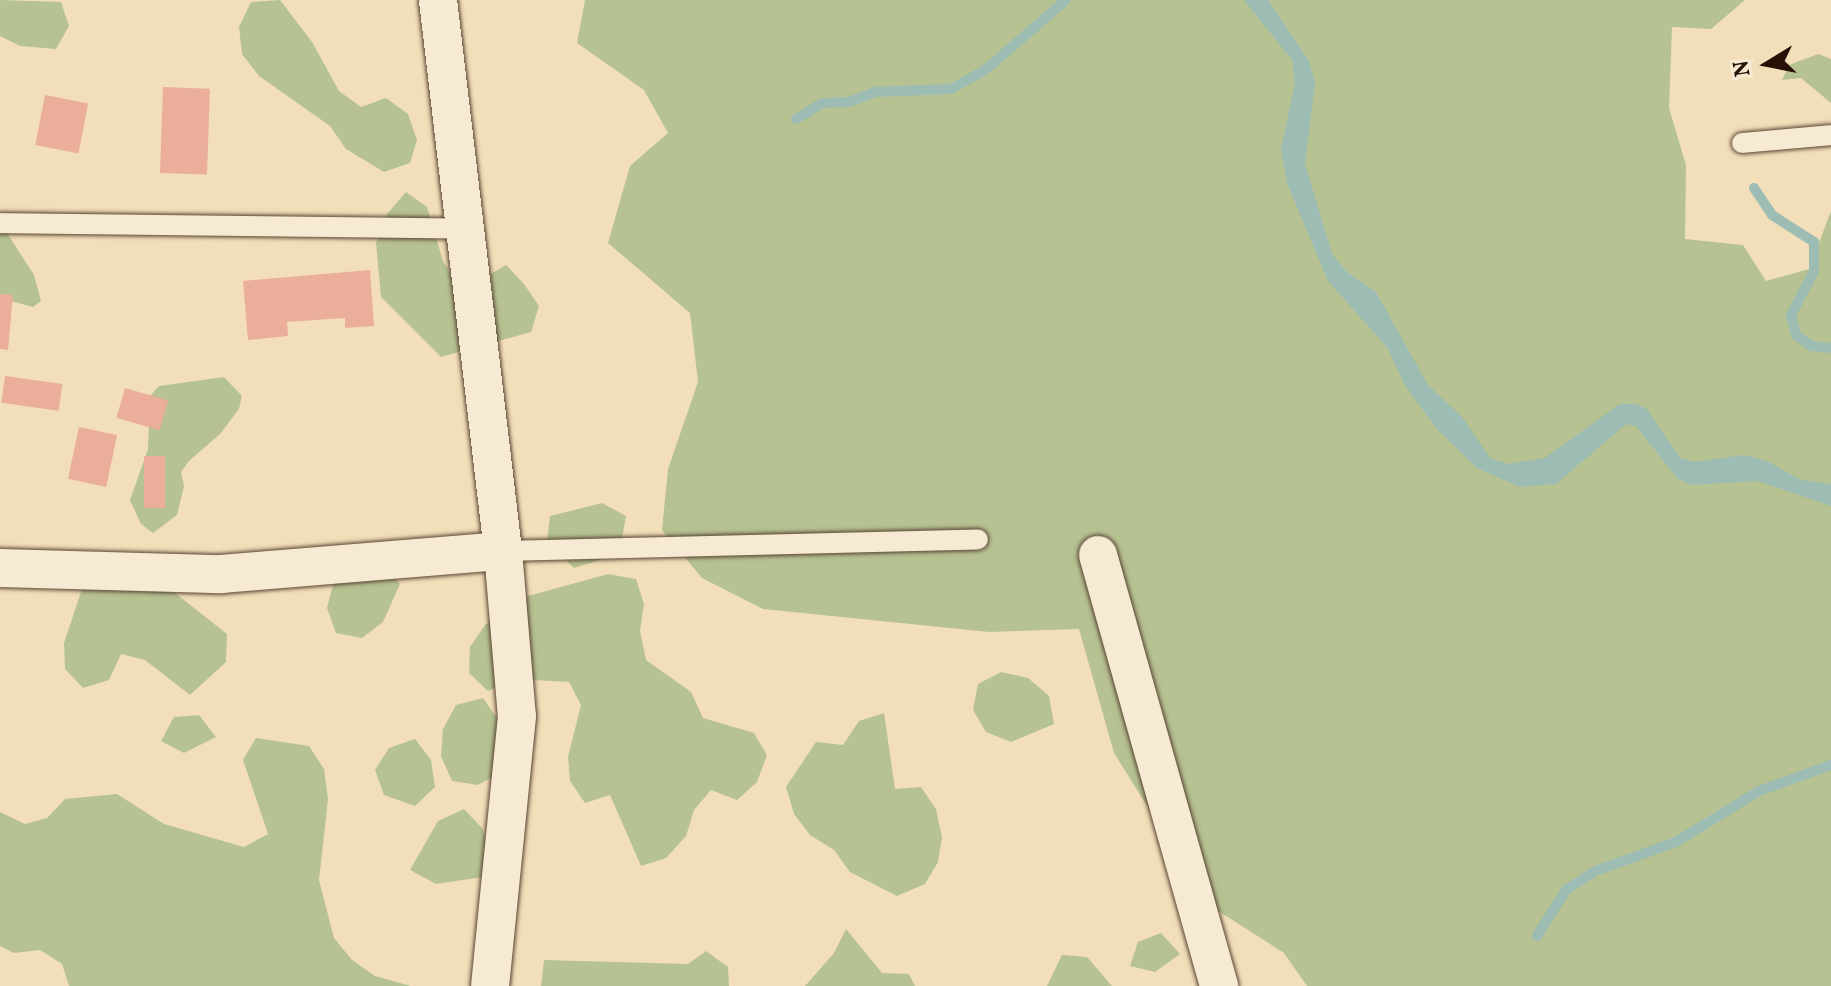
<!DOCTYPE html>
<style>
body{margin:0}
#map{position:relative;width:1831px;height:986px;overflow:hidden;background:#f2dfb9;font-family:Vollkorn,serif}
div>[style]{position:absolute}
.green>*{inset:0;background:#b6c292}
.water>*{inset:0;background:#9cbcb4}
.stream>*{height:10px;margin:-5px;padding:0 5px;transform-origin:5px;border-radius:5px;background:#9cbcb4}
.building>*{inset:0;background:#eaae9a;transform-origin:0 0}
.roads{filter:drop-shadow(0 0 2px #5a4434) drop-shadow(0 0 2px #5a4434)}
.service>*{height:20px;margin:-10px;padding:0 10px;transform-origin:10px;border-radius:10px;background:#f7ead2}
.minor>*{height:38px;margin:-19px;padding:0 19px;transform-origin:19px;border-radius:19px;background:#f7ead2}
span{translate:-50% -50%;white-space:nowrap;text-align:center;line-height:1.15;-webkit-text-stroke:8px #f7ead2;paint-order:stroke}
.north{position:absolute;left:1727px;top:24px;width:80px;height:80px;-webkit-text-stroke:6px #f7ead2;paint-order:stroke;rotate:260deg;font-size:22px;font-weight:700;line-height:32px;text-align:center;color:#271107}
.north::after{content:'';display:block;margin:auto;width:28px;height:36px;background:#271107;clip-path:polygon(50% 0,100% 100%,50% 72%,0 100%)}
</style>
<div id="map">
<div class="green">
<div style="clip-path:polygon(0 0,61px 2px,69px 26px,56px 49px,20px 46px,0 36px)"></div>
<div style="clip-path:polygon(280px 0,312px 42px,339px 91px,361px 107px,386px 98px,408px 114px,417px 140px,410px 163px,384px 172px,346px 149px,330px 126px,259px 76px,242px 54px,239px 27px,251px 2px)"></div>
<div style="clip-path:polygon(585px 0,1745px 0,1711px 29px,1672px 27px,1669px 108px,1686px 165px,1685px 239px,1743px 245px,1766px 281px,1809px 269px,1831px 211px,1831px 986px,1307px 986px,1284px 953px,1209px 905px,1114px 753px,1079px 629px,989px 632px,763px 609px,702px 578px,662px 530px,668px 469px,698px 382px,690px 313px,608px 243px,630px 166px,668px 133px,644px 90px,577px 43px)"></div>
<div style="clip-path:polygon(1818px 54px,1831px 59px,1831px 103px,1801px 78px,1782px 80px,1789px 65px)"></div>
<div style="clip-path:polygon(406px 192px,427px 207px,443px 261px,456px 282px,482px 279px,506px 265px,524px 284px,539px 306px,531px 332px,441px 357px,381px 297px,376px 243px,387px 214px)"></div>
<div style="clip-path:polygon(0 222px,34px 275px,41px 301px,33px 307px,0 298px)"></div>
<div style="clip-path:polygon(224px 377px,242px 396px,239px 409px,220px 434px,189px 461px,181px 472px,184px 486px,177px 515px,153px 533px,141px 524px,130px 500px,148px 449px,150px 396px,159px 386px)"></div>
<div style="clip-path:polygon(602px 503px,626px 516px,621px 544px,600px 560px,574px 568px,547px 542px,550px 516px)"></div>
<div style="clip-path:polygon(381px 564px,400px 584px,383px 622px,362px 638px,336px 633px,327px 608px,334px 581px)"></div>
<div style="clip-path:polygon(141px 566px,227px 634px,226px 662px,190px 695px,145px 660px,121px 654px,109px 680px,83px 688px,65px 669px,64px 643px,89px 568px)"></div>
<div style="clip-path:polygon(608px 574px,636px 579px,644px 604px,640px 631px,646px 660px,691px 692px,703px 718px,754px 733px,767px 755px,757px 782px,737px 800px,711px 790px,694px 810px,686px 836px,666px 858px,641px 866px,610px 795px,585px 803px,570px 781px,568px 757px,581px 705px,569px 682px,514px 679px,488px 691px,469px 673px,470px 647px,485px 625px,528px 596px)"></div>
<div style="clip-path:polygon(1001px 672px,1028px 678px,1049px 696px,1054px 724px,1011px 742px,986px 732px,973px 710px,978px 684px)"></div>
<div style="clip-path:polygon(483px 698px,499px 721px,494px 776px,478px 785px,452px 781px,441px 756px,443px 729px,456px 705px)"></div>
<div style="clip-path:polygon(884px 713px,895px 789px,921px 787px,936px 809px,942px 837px,938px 862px,925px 884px,897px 896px,850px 872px,834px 850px,810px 835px,794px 814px,786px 787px,816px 742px,843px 745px,859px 721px)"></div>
<div style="clip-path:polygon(199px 715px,216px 737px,184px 753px,161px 741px,174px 717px)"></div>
<div style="clip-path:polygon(256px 738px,309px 746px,324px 769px,328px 799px,319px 880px,334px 938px,352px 960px,375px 976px,411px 986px,69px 986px,62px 964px,40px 950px,14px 953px,0 946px,0 812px,25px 824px,47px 818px,65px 799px,117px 794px,164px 824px,244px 847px,268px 834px,243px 760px)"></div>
<div style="clip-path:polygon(415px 739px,431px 760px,435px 787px,415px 806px,384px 795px,375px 770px,389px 748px)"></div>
<div style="clip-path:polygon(464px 809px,482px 828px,490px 851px,483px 877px,436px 884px,410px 870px,438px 821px)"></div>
<div style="clip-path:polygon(846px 929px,882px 973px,909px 974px,915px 986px,805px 986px,834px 953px)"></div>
<div style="clip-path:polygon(1161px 933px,1180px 954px,1155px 972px,1130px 966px,1138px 942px)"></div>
<div style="clip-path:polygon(706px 951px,728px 967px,729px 986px,541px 986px,544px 960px,688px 964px)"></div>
<div style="clip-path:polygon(1062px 955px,1087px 957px,1112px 986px,1047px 986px)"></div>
</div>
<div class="water">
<div style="clip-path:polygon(1244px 0,1268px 0,1309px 61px,1315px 82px,1305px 164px,1332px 254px,1346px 271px,1376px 292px,1428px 385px,1462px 417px,1490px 458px,1508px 464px,1545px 458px,1620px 404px,1636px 404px,1647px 409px,1680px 458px,1695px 462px,1744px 455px,1767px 461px,1801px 480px,1831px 484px,1831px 506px,1758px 481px,1691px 485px,1677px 478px,1636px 426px,1626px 424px,1556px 484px,1520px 487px,1477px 468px,1435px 427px,1405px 385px,1387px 347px,1328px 281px,1287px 183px,1281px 150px,1295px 82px,1292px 60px)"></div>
</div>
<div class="stream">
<div style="left:796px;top:119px;width:31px;rotate:-31deg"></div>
<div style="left:823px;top:103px;width:26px;rotate:-2deg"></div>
<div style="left:849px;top:102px;width:28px;rotate:-21deg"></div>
<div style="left:875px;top:92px;width:76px;rotate:-2.3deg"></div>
<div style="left:951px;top:89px;width:38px;rotate:-29deg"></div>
<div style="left:984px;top:71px;width:108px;rotate:-40.9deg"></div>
<div style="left:1754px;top:188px;width:32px;rotate:56deg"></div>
<div style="left:1772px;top:215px;width:50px;rotate:32.7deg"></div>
<div style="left:1814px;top:242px;width:29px;rotate:90deg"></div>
<div style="left:1814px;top:271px;width:50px;rotate:117.6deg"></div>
<div style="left:1791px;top:315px;width:21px;rotate:76deg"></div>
<div style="left:1796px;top:335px;width:19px;rotate:36deg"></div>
<div style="left:1811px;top:346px;width:20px;rotate:6deg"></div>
<div style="left:1537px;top:936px;width:54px;rotate:-57.8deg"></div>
<div style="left:1566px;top:890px;width:35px;rotate:-33deg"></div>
<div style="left:1595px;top:871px;width:86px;rotate:-19.7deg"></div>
<div style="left:1676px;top:842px;width:97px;rotate:-31.6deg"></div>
<div style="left:1759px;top:791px;width:77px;rotate:-19.9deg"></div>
</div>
<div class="building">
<div style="left:163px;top:87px;width:47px;height:86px;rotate:2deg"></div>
<div style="left:45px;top:95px;width:44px;height:51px;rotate:11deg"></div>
<div style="clip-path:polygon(370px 270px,374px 326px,345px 328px,345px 318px,287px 322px,288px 336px,248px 340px,243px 281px)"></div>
<div style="clip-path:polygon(0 294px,13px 295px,8px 350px,0 349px)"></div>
<div style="left:5px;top:376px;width:58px;height:27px;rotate:8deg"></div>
<div style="left:125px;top:388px;width:45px;height:31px;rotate:16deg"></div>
<div style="left:79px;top:427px;width:39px;height:53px;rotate:12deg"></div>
<div style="left:144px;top:456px;width:21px;height:52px"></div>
</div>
<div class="roads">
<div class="service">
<div style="left:1742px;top:143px;width:89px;rotate:-5.1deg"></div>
<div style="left:0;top:223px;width:467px;rotate:0.7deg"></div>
<div style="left:503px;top:551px;width:475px;rotate:-1.4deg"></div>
</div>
<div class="minor">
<div style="left:438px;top:0;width:555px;rotate:83.27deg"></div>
<div style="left:503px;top:551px;width:166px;rotate:85.2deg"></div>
<div style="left:517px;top:716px;width:271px;rotate:95.7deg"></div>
<div style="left:1098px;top:555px;width:448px;rotate:74.3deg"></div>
<div style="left:0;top:568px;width:221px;rotate:1.6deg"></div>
<div style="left:221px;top:574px;width:283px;rotate:-4.7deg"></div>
</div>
</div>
<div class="north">N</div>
</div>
